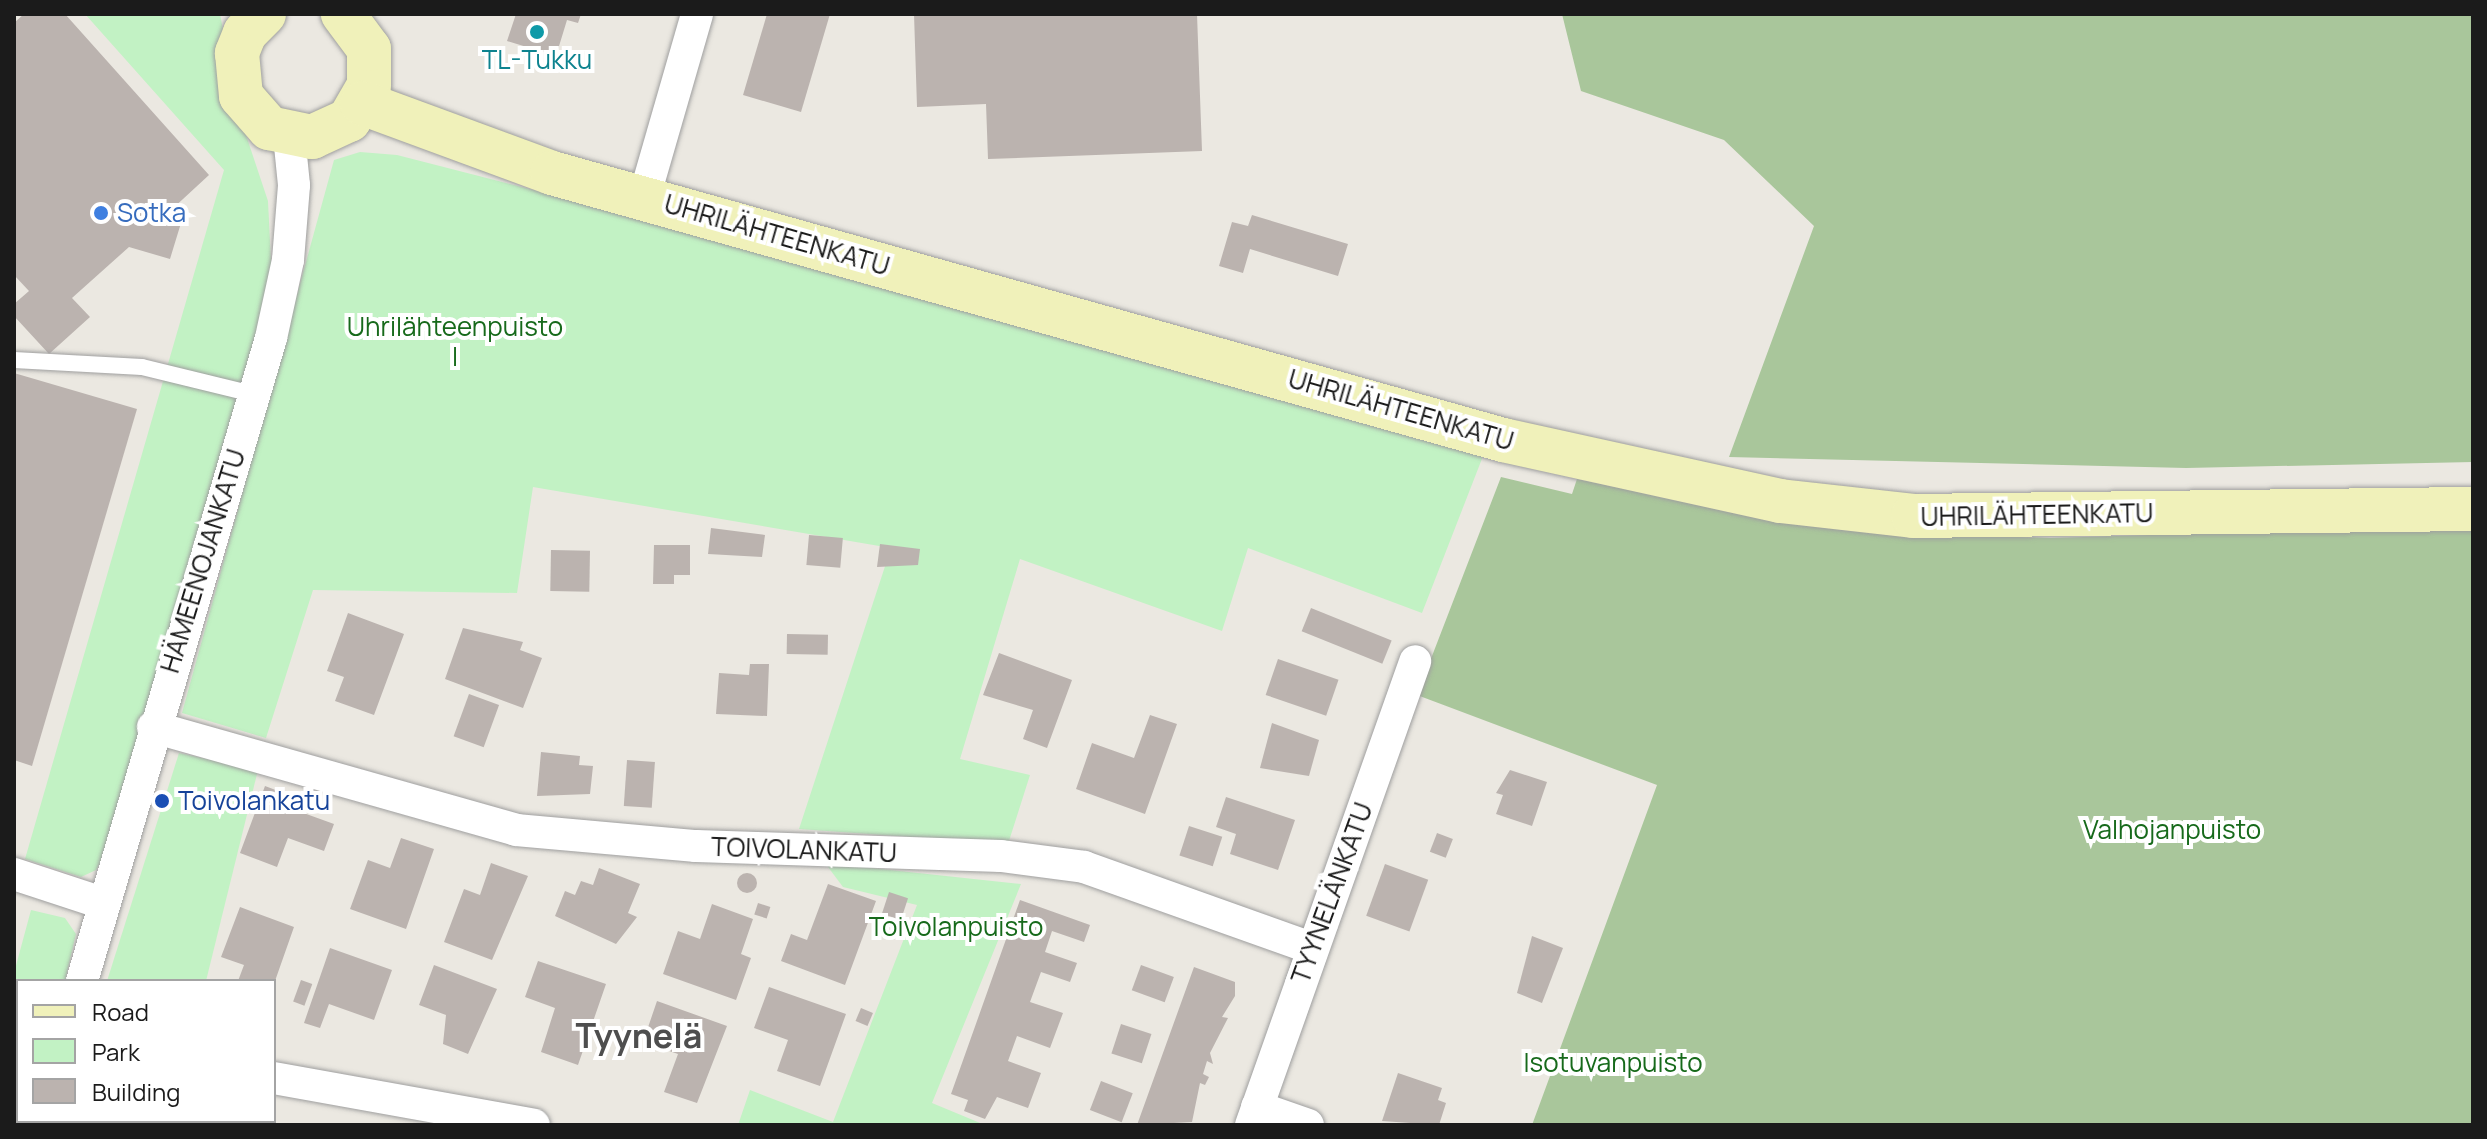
<!DOCTYPE html>
<meta charset="utf-8">
<style>
body{margin:0}
#map{position:relative;width:2487px;height:1139px;overflow:hidden;background:#ebe8e1;font-family:Manrope,sans-serif}
div>[style]{position:absolute}
.forest>*{inset:0;background:#a9c69b}
.park>*{inset:0;background:#c2f2c4}
.building>*{inset:0;background:#bbb3af;transform-origin:0 0}
.round{border-radius:50%}
.roads{filter:drop-shadow(0 0 2px #9f9f9f) drop-shadow(0 0 2px #9f9f9f)}
.lane>*{height:16px;margin:-8px;padding:0 8px;transform-origin:8px;border-radius:8px;background:#fff}
.street>*{height:32px;margin:-16px;padding:0 16px;transform-origin:16px;border-radius:16px;background:#fff}
.secondary>*{height:44px;margin:-22px;padding:0 22px;transform-origin:22px;border-radius:22px;background:#f0f1ba}
.dots>*{width:22px;height:22px;translate:-50% -50%;box-sizing:border-box;border:4px solid #fff;border-radius:50%}
span{translate:-50% -50%;white-space:nowrap;text-align:center;line-height:1.15;-webkit-text-stroke:8px #fff;paint-order:stroke}
.culture-label{font-size:26px;color:#0d838f}
.shop-label{font-size:26px;color:#366cbe}
.left{translate:0 -50%;text-align:left}
.street-label{font-size:26px;color:#1b1b1b}
.park-label{font-size:26px;color:#176a1b}
.transit-label{font-size:26px;color:#164399}
.district-label{font-size:34px;color:#4e4e4e;font-weight:700}
.frame{position:absolute;inset:0;border:16px solid #1b1b1b;pointer-events:none}
.legend{position:absolute;left:16px;top:979px;width:260px;height:144px;box-sizing:border-box;background:#fff;border:2px solid #a4a4a4;margin:0;padding:10px 14px;list-style:none;font-size:24px;color:#1b1b1b}
.legend li{display:flex;align-items:center;gap:16px;height:40px}
.legend b{width:40px;border:2px solid #a4a4a4}
</style>
<div id="map">
<div class="forest">
<div style="clip-path:polygon(1562px 14px,2473px 14px,2473px 462px,2186px 468px,1729px 457px,1814px 226px,1724px 140px,1581px 91px)"></div>
<div style="clip-path:polygon(1501px 477px,1572px 494px,1577px 479px,1713px 507px,1904px 533px,2051px 538px,2473px 525px,2473px 1125px,1532px 1125px,1657px 785px,1417px 695px)"></div>
</div>
<div class="park">
<div style="clip-path:polygon(85px 14px,220px 14px,239px 114px,268px 201px,272px 282px,105px 854px,96px 870px,81px 877px,25px 859px,224px 170px)"></div>
<div style="clip-path:polygon(360px 152px,397px 155px,706px 234px,1485px 451px,1422px 613px,1248px 548px,1222px 631px,1020px 559px,960px 759px,1030px 775px,1008px 844px,799px 829px,891px 548px,533px 487px,517px 593px,313px 590px,266px 738px,182px 713px,334px 160px)"></div>
<div style="clip-path:polygon(179px 753px,258px 770px,206px 981px,107px 981px)"></div>
<div style="clip-path:polygon(825px 863px,1021px 884px,932px 1103px,985px 1125px,738px 1125px,750px 1090px,833px 1122px,917px 905px,843px 887px)"></div>
<div style="clip-path:polygon(31px 910px,65px 918px,76px 934px,65px 981px,18px 981px,18px 1121px,26px 1121px,14px 1125px,14px 973px)"></div>
</div>
<div class="building">
<div style="clip-path:polygon(24px 14px,65px 14px,209px 175px,170px 211px,181px 223px,170px 259px,129px 247px,72px 298px,90px 317px,49px 354px,14px 316px,14px 304px,29px 291px,14px 275px,14px 23px)"></div>
<div style="clip-path:polygon(516px 14px,581px 14px,578px 23px,567px 20px,556px 56px,507px 41px)"></div>
<div style="clip-path:polygon(767px 14px,830px 14px,801px 112px,743px 95px)"></div>
<div style="clip-path:polygon(914px 14px,1197px 14px,1202px 151px,988px 159px,986px 104px,917px 107px)"></div>
<div style="clip-path:polygon(1252px 215px,1348px 244px,1338px 276px,1250px 249px,1243px 273px,1219px 266px,1232px 222px,1248px 226px)"></div>
<div style="clip-path:polygon(14px 373px,137px 409px,32px 766px,14px 760px)"></div>
<div style="clip-path:polygon(711px 528px,765px 535px,762px 557px,708px 554px)"></div>
<div style="left:809px;top:535px;width:34px;height:30px;rotate:5deg"></div>
<div style="clip-path:polygon(880px 544px,920px 549px,918px 565px,877px 567px)"></div>
<div style="clip-path:polygon(654px 545px,690px 545px,690px 575px,674px 575px,674px 584px,653px 584px)"></div>
<div style="left:551px;top:550px;width:39px;height:41px;rotate:1deg"></div>
<div style="left:1311px;top:608px;width:87px;height:25px;rotate:22deg"></div>
<div style="clip-path:polygon(348px 613px,404px 634px,374px 715px,335px 701px,344px 677px,327px 671px)"></div>
<div style="clip-path:polygon(463px 628px,523px 642px,520px 650px,542px 658px,523px 708px,445px 679px)"></div>
<div style="left:787px;top:634px;width:41px;height:20px;rotate:1deg"></div>
<div style="clip-path:polygon(999px 653px,1072px 680px,1047px 748px,1023px 739px,1033px 710px,983px 695px)"></div>
<div style="left:1278px;top:659px;width:64px;height:38px;rotate:19deg"></div>
<div style="clip-path:polygon(750px 664px,769px 664px,767px 716px,716px 714px,719px 673px,749px 675px)"></div>
<div style="left:469px;top:694px;width:32px;height:45px;rotate:20deg"></div>
<div style="clip-path:polygon(1150px 715px,1177px 724px,1145px 814px,1076px 789px,1092px 743px,1134px 758px)"></div>
<div style="clip-path:polygon(1272px 723px,1319px 740px,1309px 776px,1260px 768px)"></div>
<div style="clip-path:polygon(541px 752px,580px 756px,579px 765px,593px 766px,590px 794px,537px 796px)"></div>
<div style="left:627px;top:760px;width:28px;height:46px;rotate:4deg"></div>
<div style="clip-path:polygon(1510px 770px,1547px 782px,1532px 826px,1496px 814px,1503px 795px,1496px 793px)"></div>
<div style="clip-path:polygon(265px 786px,302px 800px,298px 811px,334px 824px,324px 851px,288px 838px,277px 867px,240px 853px)"></div>
<div style="clip-path:polygon(1226px 797px,1295px 820px,1278px 870px,1230px 854px,1236px 834px,1216px 827px)"></div>
<div style="left:1189px;top:826px;width:35px;height:31px;rotate:18deg"></div>
<div style="left:1437px;top:833px;width:17px;height:20px;rotate:21deg"></div>
<div style="clip-path:polygon(401px 838px,434px 849px,406px 929px,350px 909px,368px 860px,390px 868px)"></div>
<div style="clip-path:polygon(491px 863px,528px 876px,492px 960px,444px 942px,464px 889px,480px 895px)"></div>
<div style="left:1385px;top:864px;width:46px;height:55px;rotate:20deg"></div>
<div style="clip-path:polygon(599px 868px,640px 884px,628px 913px,637px 917px,616px 944px,555px 916px,565px 891px,575px 895px,581px 881px,593px 885px)"></div>
<div class="round" style="left:737px;top:873px;width:20px;height:20px"></div>
<div style="clip-path:polygon(828px 884px,876px 901px,845px 985px,781px 961px,791px 934px,807px 940px)"></div>
<div style="left:889px;top:892px;width:20px;height:23px;rotate:18deg"></div>
<div style="clip-path:polygon(1020px 900px,1090px 925px,1084px 942px,1052px 931px,1045px 952px,1077px 963px,1070px 982px,1041px 972px,1030px 1002px,1063px 1013px,1050px 1048px,1017px 1036px,1008px 1061px,1041px 1073px,1028px 1108px,997px 1097px,985px 1119px,964px 1111px,968px 1100px,951px 1094px)"></div>
<div style="left:758px;top:903px;width:13px;height:12px;rotate:18deg"></div>
<div style="clip-path:polygon(712px 904px,753px 919px,741px 954px,751px 958px,736px 1000px,663px 974px,678px 931px,700px 939px)"></div>
<div style="clip-path:polygon(240px 907px,294px 927px,275px 981px,238px 981px,244px 965px,221px 957px)"></div>
<div style="clip-path:polygon(1532px 936px,1563px 948px,1542px 1003px,1517px 993px)"></div>
<div style="clip-path:polygon(330px 948px,392px 970px,374px 1020px,329px 1004px,320px 1028px,304px 1023px)"></div>
<div style="clip-path:polygon(538px 961px,606px 984px,578px 1065px,541px 1052px,555px 1008px,525px 997px)"></div>
<div style="clip-path:polygon(434px 965px,497px 989px,468px 1054px,443px 1044px,446px 1015px,419px 1005px)"></div>
<div style="left:1141px;top:965px;width:35px;height:27px;rotate:20deg"></div>
<div style="clip-path:polygon(1194px 967px,1235px 982px,1235px 996px,1222px 1017px,1228px 1018px,1210px 1053px,1213px 1064px,1207px 1061px,1203px 1074px,1209px 1077px,1205px 1085px,1200px 1083px,1192px 1122px,1137px 1125px)"></div>
<div style="left:301px;top:980px;width:12px;height:23px;rotate:20deg"></div>
<div style="clip-path:polygon(769px 987px,846px 1014px,820px 1086px,777px 1071px,788px 1040px,754px 1028px)"></div>
<div style="clip-path:polygon(657px 1001px,727px 1026px,697px 1103px,664px 1092px,678px 1054px,643px 1042px)"></div>
<div style="left:861px;top:1008px;width:13px;height:14px;rotate:23deg"></div>
<div style="left:1121px;top:1024px;width:32px;height:31px;rotate:18deg"></div>
<div style="clip-path:polygon(1398px 1073px,1442px 1088px,1438px 1100px,1446px 1103px,1439px 1125px,1382px 1121px)"></div>
<div style="left:1101px;top:1081px;width:34px;height:31px;rotate:21deg"></div>
<div style="clip-path:polygon(196px 1121px,255px 1121px,266px 1124px,195px 1125px)"></div>
</div>
<div class="roads">
<div class="lane">
<div style="left:14px;top:360px;width:128px;rotate:3.1deg"></div>
<div style="left:142px;top:367px;width:114px;rotate:13.7deg"></div>
</div>
<div class="street">
<div style="left:644px;top:198px;width:191px;rotate:-73.9deg"></div>
<div style="left:153px;top:727px;width:377px;rotate:15.8deg"></div>
<div style="left:516px;top:830px;width:181px;rotate:5.1deg"></div>
<div style="left:696px;top:846px;width:305px;rotate:1.9deg"></div>
<div style="left:1001px;top:856px;width:84px;rotate:7.5deg"></div>
<div style="left:1084px;top:867px;width:241px;rotate:19.6deg"></div>
<div style="left:14px;top:874px;width:93px;rotate:18.2deg"></div>
<div style="left:82px;top:981px;width:670px;rotate:-73.62deg"></div>
<div style="left:271px;top:338px;width:80px;rotate:-77.7deg"></div>
<div style="left:288px;top:260px;width:75px;rotate:-85.4deg"></div>
<div style="left:294px;top:185px;width:49px;rotate:-95.8deg"></div>
<div style="left:274px;top:1078px;width:264px;rotate:10.2deg"></div>
<div style="left:1257px;top:1107px;width:54px;rotate:19.4deg"></div>
<div style="left:42px;top:1125px;width:4px;rotate:-76deg"></div>
<div style="left:1251px;top:1125px;width:492px;rotate:-70.5deg"></div>
</div>
<div class="secondary">
<div style="left:264px;top:14px;width:27px;rotate:135deg"></div>
<div style="left:245px;top:33px;width:22px;rotate:112deg"></div>
<div style="left:237px;top:53px;width:43px;rotate:84.7deg"></div>
<div style="left:241px;top:96px;width:43px;rotate:48.8deg"></div>
<div style="left:269px;top:128px;width:44px;rotate:11.8deg"></div>
<div style="left:312px;top:137px;width:41px;rotate:-24.7deg"></div>
<div style="left:349px;top:120px;width:39px;rotate:-60deg"></div>
<div style="left:369px;top:86px;width:37px;rotate:-90deg"></div>
<div style="left:369px;top:49px;width:44px;rotate:-126.6deg"></div>
<div style="left:362px;top:103px;width:202px;rotate:20.2deg"></div>
<div style="left:552px;top:173px;width:988px;rotate:15.68deg"></div>
<div style="left:1503px;top:440px;width:284px;rotate:12.4deg"></div>
<div style="left:1780px;top:501px;width:134px;rotate:6.4deg"></div>
<div style="left:1913px;top:516px;width:560px;rotate:-0.72deg"></div>
</div>
</div>
<div class="dots">
<div style="left:537px;top:32px;background:#0f9aa8"></div>
<div style="left:101px;top:213px;background:#3f7fe0"></div>
<div style="left:162px;top:801px;background:#1a4fb4"></div>
</div>
<div class="culture-label">
<span style="left:537px;top:60px">TL-Tukku</span>
</div>
<div class="shop-label">
<span class="left" style="left:117px;top:213px">Sotka</span>
</div>
<div class="street-label">
<span style="left:777px;top:235px;rotate:16deg">UHRILÄHTEENKATU</span>
<span style="left:1401px;top:410px;rotate:16deg">UHRILÄHTEENKATU</span>
<span style="left:2037px;top:515px;rotate:-1deg">UHRILÄHTEENKATU</span>
<span style="left:203px;top:561px;rotate:-73deg">HÄMEENOJANKATU</span>
<span style="left:804px;top:850px;rotate:2deg">TOIVOLANKATU</span>
<span style="left:1332px;top:893px;rotate:-70deg">TYYNELÄNKATU</span>
</div>
<div class="park-label">
<span style="left:455px;top:342px">Uhrilähteenpuisto<br>I</span>
<span style="left:2172px;top:830px">Valhojanpuisto</span>
<span style="left:956px;top:927px">Toivolanpuisto</span>
<span style="left:1613px;top:1063px">Isotuvanpuisto</span>
</div>
<div class="transit-label">
<span class="left" style="left:178px;top:801px">Toivolankatu</span>
</div>
<div class="district-label">
<span style="left:639px;top:1036px">Tyynelä</span>
</div>
<div class="frame"></div>
<ul class="legend">
<li><b style="height:10px;background:#f0f1ba"></b>Road</li>
<li><b style="height:22px;background:#c2f2c4"></b>Park</li>
<li><b style="height:22px;background:#bbb3af"></b>Building</li>
</ul>
</div>
